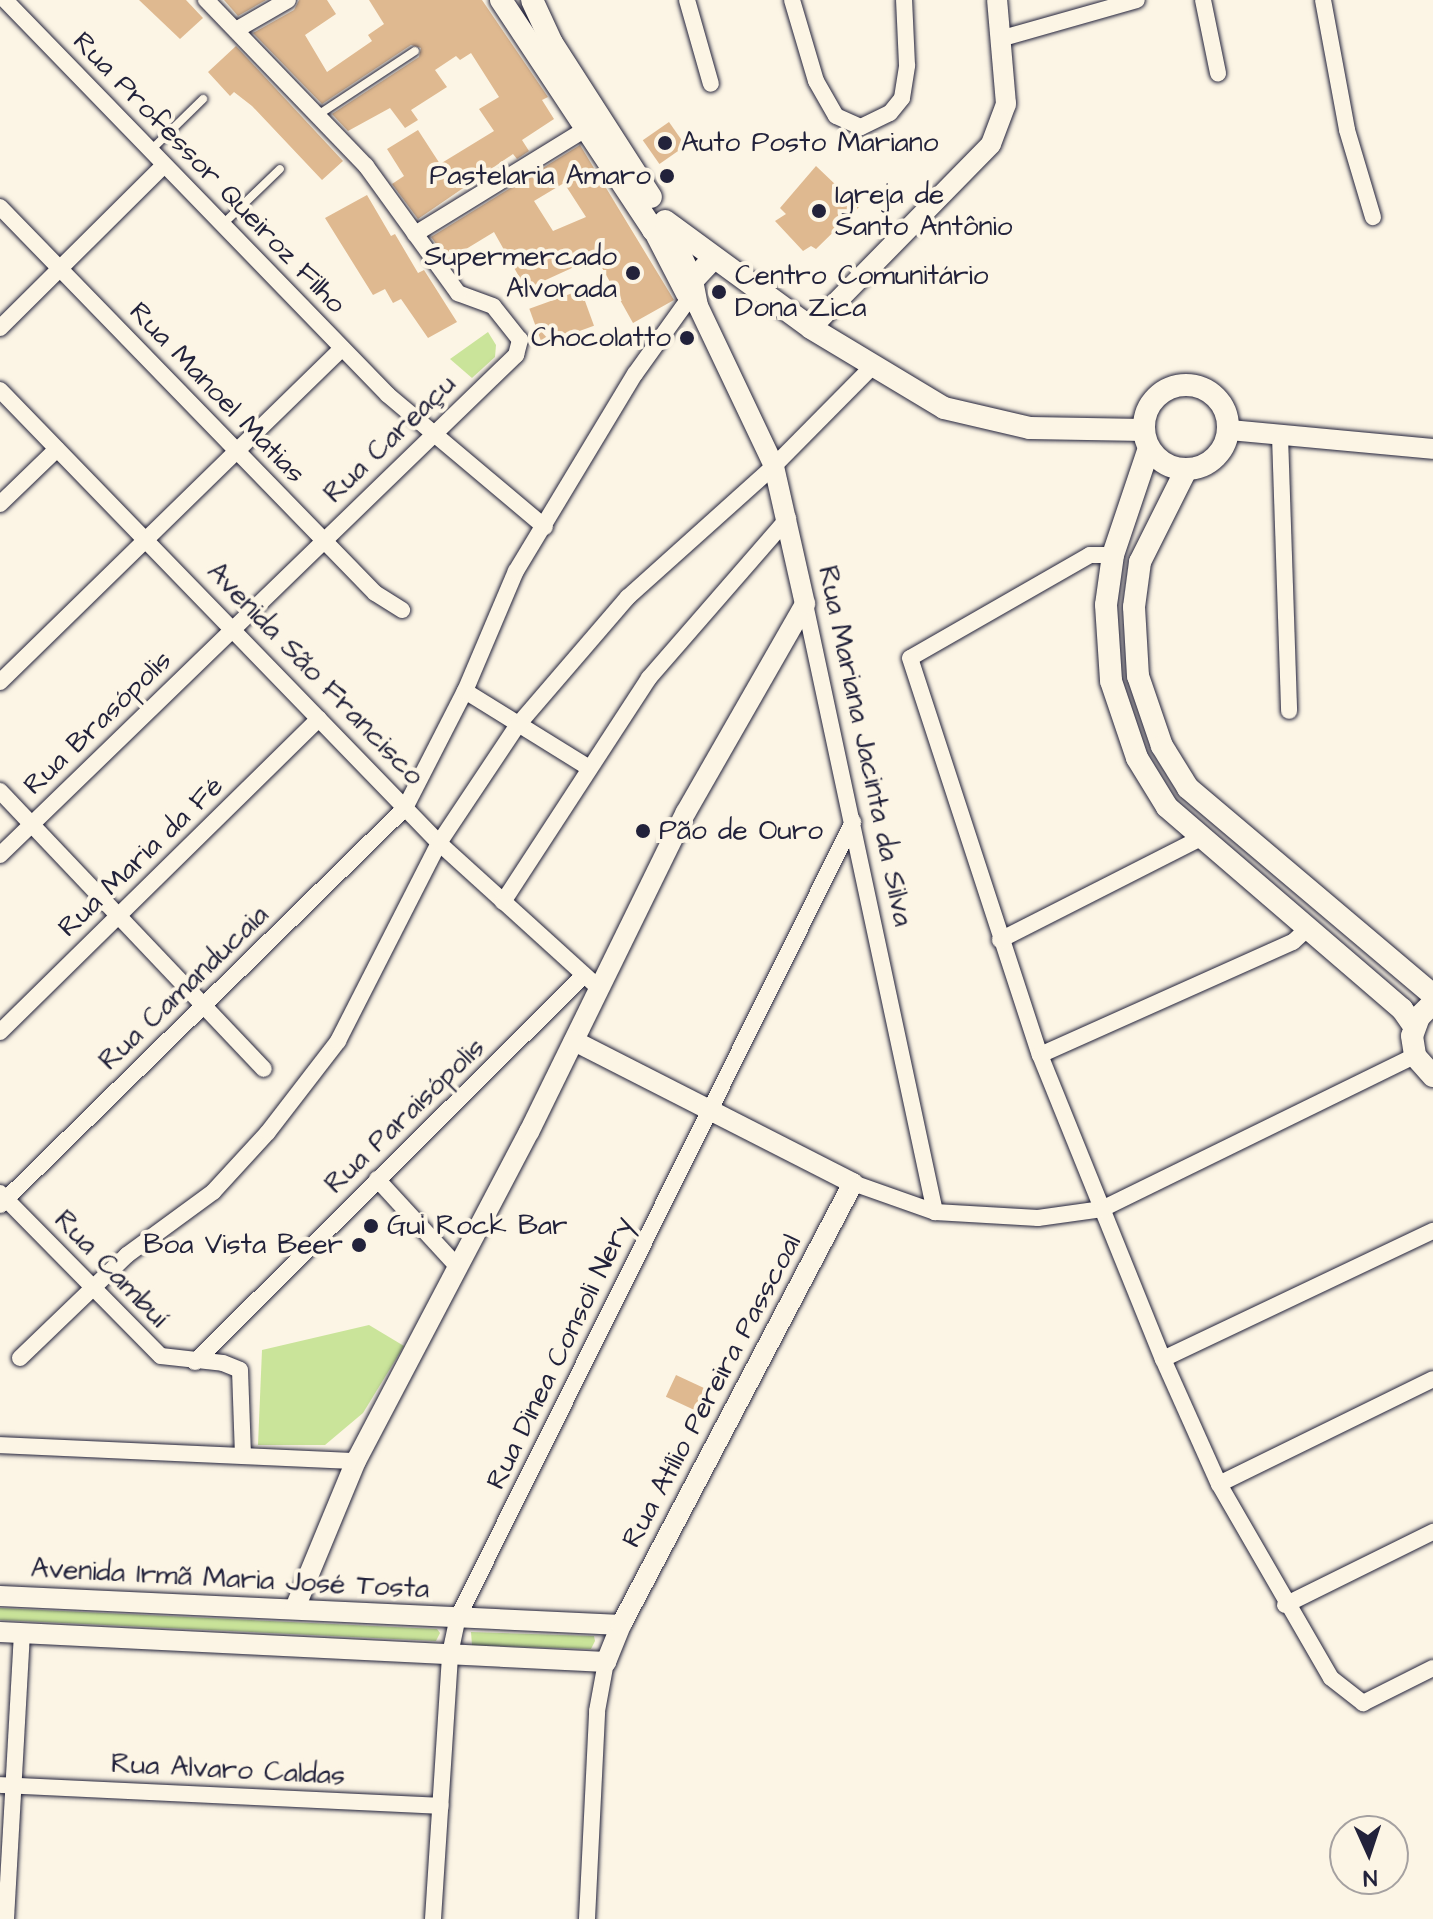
<!DOCTYPE html>
<meta charset="utf-8">
<style>
body{margin:0}
#map{position:relative;width:1433px;height:1919px;overflow:hidden;background:#fcf5e5;font-family:"Architects Daughter",sans-serif}
div>[style]{position:absolute}
.green>*{inset:0;background:#cae49a}
.building>*{inset:0;background:#dfb990;transform-origin:0 0}
.roads{filter:drop-shadow(0 0 2px #22223b) drop-shadow(0 0 2px #22223b)}
.service>*{height:8px;margin:-4px;padding:0 4px;transform-origin:4px;border-radius:4px;background:#fcf5e5}
.minor>*{height:16px;margin:-8px;padding:0 8px;transform-origin:8px;border-radius:8px;background:#fcf5e5}
.tertiary>*{height:20px;margin:-10px;padding:0 10px;transform-origin:10px;border-radius:10px;background:#fcf5e5}
.secondary>*{height:22px;margin:-11px;padding:0 11px;transform-origin:11px;border-radius:11px;background:#fcf5e5}
.secondary>.ring{margin:-11px;padding:0;box-sizing:content-box;background:none;border:22px solid #fcf5e5;border-radius:50%}
.dots>*{width:22px;height:22px;translate:-50% -50%;box-sizing:border-box;border:4px solid #fcf5e5;border-radius:50%}
span{translate:-50% -50%;white-space:nowrap;text-align:center;line-height:1.15;-webkit-text-stroke:8px #fcf5e5;paint-order:stroke}
.poi-label{font-size:28px;color:#22223b}
.left{translate:0 -50%;text-align:left}
.right{translate:-100% -50%;text-align:right}
.street-label{font-size:28px;color:#22223b}
.north{position:absolute;left:1329px;top:1815px;width:80px;height:80px;box-sizing:border-box;background:#fcf5e5;border:2px solid #a5a1a1;border-radius:50%;rotate:177deg;font-size:22px;font-weight:700;line-height:32px;text-align:center;color:#22223b}
.north::after{content:'';display:block;margin:auto;width:28px;height:36px;background:#22223b;clip-path:polygon(50% 0,100% 100%,50% 72%,0 100%)}
</style>
<div id="map">
<div class="green">
<div style="clip-path:polygon(488px 332px,496px 345px,495px 357px,472px 378px,450px 359px)"></div>
<div style="clip-path:polygon(369px 1325px,404px 1346px,363px 1413px,325px 1445px,258px 1445px,262px 1350px)"></div>
<div style="clip-path:polygon(0 1608px,437px 1629px,440px 1633px,436px 1641px,0 1620px)"></div>
<div style="clip-path:polygon(471px 1632px,594px 1636px,595px 1641px,591px 1649px,472px 1645px)"></div>
</div>
<div class="building">
<div style="clip-path:polygon(139px 0,186px 0,203px 18px,180px 39px)"></div>
<div style="clip-path:polygon(224px 0,266px 0,238px 16px)"></div>
<div style="clip-path:polygon(299px 0,327px 0,336px 14px,305px 35px,327px 72px,372px 41px,368px 35px,384px 24px,369px 0,482px 0,548px 97px,542px 100px,554px 119px,522px 140px,529px 151px,517px 159px,513px 154px,418px 219px,392px 184px,404px 176px,387px 149px,418px 130px,440px 164px,494px 131px,479px 109px,499px 97px,471px 53px,460px 60px,456px 56px,435px 70px,447px 87px,411px 110px,418px 120px,405px 128px,390px 108px,348px 131px,332px 114px,419px 57px,421px 48px,411px 45px,322px 104px,253px 33px,294px 10px)"></div>
<div style="clip-path:polygon(236px 46px,343px 161px,322px 180px,252px 106px,234px 92px,230px 96px,208px 72px)"></div>
<div style="left:669px;top:122px;width:29px;height:32px;rotate:55deg"></div>
<div style="clip-path:polygon(evenodd,580px 145px,674px 300px,633px 323px,596px 257px,526px 289px,494px 232px,448px 260px,431px 237px,580px 145px,564px 183px,586px 217px,553px 231px,534px 201px,564px 183px)"></div>
<div style="clip-path:polygon(816px 166px,859px 207px,816px 249px,811px 246px,803px 251px,775px 221px,786px 214px,780px 208px)"></div>
<div style="clip-path:polygon(367px 195px,391px 236px,395px 234px,418px 273px,424px 270px,457px 322px,428px 338px,401px 299px,393px 303px,385px 289px,373px 295px,325px 218px)"></div>
<div style="left:581px;top:290px;width:38px;height:55px;rotate:70deg"></div>
<div style="left:676px;top:1375px;width:35px;height:24px;rotate:25deg"></div>
</div>
<div class="roads">
<div class="service">
<div style="left:318px;top:115px;width:116px;rotate:-33.4deg"></div>
<div style="left:151px;top:150px;width:73px;rotate:-44.4deg"></div>
<div style="left:223px;top:224px;width:79px;rotate:-44deg"></div>
</div>
<div class="minor">
<div style="left:5px;top:0;width:550px;rotate:45.88deg"></div>
<div style="left:388px;top:395px;width:205px;rotate:40.1deg"></div>
<div style="left:687px;top:0;width:87px;rotate:74.1deg"></div>
<div style="left:792px;top:0;width:84px;rotate:73.5deg"></div>
<div style="left:816px;top:81px;width:40px;rotate:60.3deg"></div>
<div style="left:836px;top:116px;width:27px;rotate:24deg"></div>
<div style="left:861px;top:127px;width:32px;rotate:-26deg"></div>
<div style="left:890px;top:113px;width:19px;rotate:-51deg"></div>
<div style="left:902px;top:98px;width:33px;rotate:-81deg"></div>
<div style="left:907px;top:65px;width:65px;rotate:-92.6deg"></div>
<div style="left:1203px;top:0;width:75px;rotate:78.4deg"></div>
<div style="left:1323px;top:0;width:132px;rotate:79.5deg"></div>
<div style="left:1347px;top:130px;width:91px;rotate:73.4deg"></div>
<div style="left:236px;top:30px;width:60px;rotate:-30deg"></div>
<div style="left:1003px;top:38px;width:139px;rotate:-15.8deg"></div>
<div style="left:0;top:207px;width:538px;rotate:45.83deg"></div>
<div style="left:375px;top:593px;width:32px;rotate:32deg"></div>
<div style="left:415px;top:234px;width:210px;rotate:-31.6deg"></div>
<div style="left:0;top:328px;width:231px;rotate:-44.8deg"></div>
<div style="left:0;top:390px;width:631px;rotate:45.9deg"></div>
<div style="left:439px;top:843px;width:216px;rotate:42.2deg"></div>
<div style="left:1280px;top:436px;width:275px;rotate:88.1deg"></div>
<div style="left:0;top:504px;width:79px;rotate:-44deg"></div>
<div style="left:1113px;top:555px;width:23px;rotate:180deg"></div>
<div style="left:1090px;top:555px;width:207px;rotate:150.2deg"></div>
<div style="left:910px;top:658px;width:418px;rotate:71.9deg"></div>
<div style="left:1040px;top:1055px;width:328px;rotate:68deg"></div>
<div style="left:1163px;top:1359px;width:137px;rotate:65.9deg"></div>
<div style="left:1219px;top:1484px;width:224px;rotate:60deg"></div>
<div style="left:1331px;top:1678px;width:41px;rotate:38deg"></div>
<div style="left:1363px;top:1703px;width:78px;rotate:-26.6deg"></div>
<div style="left:805px;top:604px;width:622px;rotate:77.93deg"></div>
<div style="left:0;top:682px;width:478px;rotate:-44.3deg"></div>
<div style="left:465px;top:691px;width:146px;rotate:31.8deg"></div>
<div style="left:0;top:791px;width:383px;rotate:46.5deg"></div>
<div style="left:0;top:855px;width:719px;rotate:-44.1deg"></div>
<div style="left:516px;top:355px;width:16px;rotate:-75deg"></div>
<div style="left:520px;top:340px;width:43px;rotate:-128.5deg"></div>
<div style="left:493px;top:306px;width:37px;rotate:-160deg"></div>
<div style="left:458px;top:293px;width:157px;rotate:-125.9deg"></div>
<div style="left:366px;top:166px;width:231px;rotate:-133.9deg"></div>
<div style="left:503px;top:902px;width:267px;rotate:-56.9deg"></div>
<div style="left:649px;top:678px;width:212px;rotate:-49deg"></div>
<div style="left:1000px;top:940px;width:228px;rotate:-26.9deg"></div>
<div style="left:0;top:1032px;width:447px;rotate:-44.5deg"></div>
<div style="left:1040px;top:1055px;width:277px;rotate:-24.1deg"></div>
<div style="left:1293px;top:942px;width:21px;rotate:-43deg"></div>
<div style="left:377px;top:1179px;width:120px;rotate:47.4deg"></div>
<div style="left:853px;top:1183px;width:87px;rotate:19.5deg"></div>
<div style="left:935px;top:1212px;width:103px;rotate:3.3deg"></div>
<div style="left:1038px;top:1218px;width:65px;rotate:-8deg"></div>
<div style="left:1102px;top:1209px;width:348px;rotate:-26.1deg"></div>
<div style="left:0;top:1193px;width:229px;rotate:45.4deg"></div>
<div style="left:161px;top:1356px;width:62px;rotate:6.4deg"></div>
<div style="left:223px;top:1363px;width:18px;rotate:22deg"></div>
<div style="left:240px;top:1370px;width:86px;rotate:88deg"></div>
<div style="left:0;top:1205px;width:567px;rotate:-44.43deg"></div>
<div style="left:405px;top:808px;width:131px;rotate:-62.9deg"></div>
<div style="left:465px;top:691px;width:130px;rotate:-67deg"></div>
<div style="left:516px;top:571px;width:230px;rotate:-58.9deg"></div>
<div style="left:635px;top:374px;width:91px;rotate:-54.4deg"></div>
<div style="left:20px;top:1358px;width:149px;rotate:-43.9deg"></div>
<div style="left:127px;top:1255px;width:107px;rotate:-36.2deg"></div>
<div style="left:213px;top:1192px;width:81px;rotate:-47.5deg"></div>
<div style="left:268px;top:1132px;width:115px;rotate:-52.4deg"></div>
<div style="left:338px;top:1041px;width:222px;rotate:-63deg"></div>
<div style="left:439px;top:843px;width:141px;rotate:-56.3deg"></div>
<div style="left:517px;top:726px;width:170px;rotate:-49.3deg"></div>
<div style="left:628px;top:597px;width:196px;rotate:-41.9deg"></div>
<div style="left:774px;top:466px;width:138px;rotate:-45.3deg"></div>
<div style="left:1163px;top:1359px;width:299px;rotate:-25.4deg"></div>
<div style="left:195px;top:1362px;width:549px;rotate:-44.85deg"></div>
<div style="left:0;top:1445px;width:356px;rotate:2.6deg"></div>
<div style="left:1219px;top:1484px;width:238px;rotate:-26.1deg"></div>
<div style="left:1285px;top:1605px;width:165px;rotate:-26.3deg"></div>
<div style="left:0;top:1785px;width:441px;rotate:2.7deg"></div>
<div style="left:6px;top:1919px;width:286px;rotate:-86.8deg"></div>
<div style="left:433px;top:1919px;width:266px;rotate:-86.3deg"></div>
<div style="left:450px;top:1654px;width:38px;rotate:-78deg"></div>
<div style="left:458px;top:1617px;width:888px;rotate:-63.58deg"></div>
<div style="left:587px;top:1919px;width:208px;rotate:-87.2deg"></div>
<div style="left:597px;top:1711px;width:50px;rotate:-79.6deg"></div>
</div>
<div class="tertiary">
<div style="left:653px;top:230px;width:72px;rotate:62.7deg"></div>
<div style="left:811px;top:328px;width:257px;rotate:-45.6deg"></div>
<div style="left:991px;top:144px;width:43px;rotate:-69.4deg"></div>
<div style="left:1006px;top:104px;width:104px;rotate:-94.9deg"></div>
<div style="left:1229px;top:430px;width:205px;rotate:5.3deg"></div>
<div style="left:0;top:1596px;width:622px;rotate:2.67deg"></div>
<div style="left:295px;top:1608px;width:159px;rotate:-67.5deg"></div>
<div style="left:356px;top:1461px;width:372px;rotate:-62.3deg"></div>
<div style="left:529px;top:1132px;width:356px;rotate:-63.9deg"></div>
<div style="left:686px;top:812px;width:240px;rotate:-60.2deg"></div>
<div style="left:805px;top:604px;width:141px;rotate:-102.7deg"></div>
<div style="left:774px;top:466px;width:177px;rotate:-115.4deg"></div>
<div style="left:698px;top:306px;width:26px;rotate:-101deg"></div>
<div style="left:693px;top:280px;width:41px;rotate:-114.7deg"></div>
<div style="left:0;top:1632px;width:607px;rotate:2.83deg"></div>
<div style="left:606px;top:1662px;width:40px;rotate:-68deg"></div>
<div style="left:621px;top:1625px;width:499px;rotate:-62.3deg"></div>
<div style="left:853px;top:1183px;width:313px;rotate:-153deg"></div>
</div>
<div class="secondary">
<div style="left:501px;top:0;width:276px;rotate:56.5deg"></div>
<div style="left:653px;top:230px;width:22px;rotate:30deg"></div>
<div style="left:532px;top:0;width:47px;rotate:65.1deg"></div>
<div style="left:552px;top:43px;width:183px;rotate:57.3deg"></div>
<div style="left:665px;top:221px;width:181px;rotate:36.2deg"></div>
<div style="left:811px;top:328px;width:155px;rotate:31deg"></div>
<div style="left:944px;top:408px;width:88px;rotate:13.1deg"></div>
<div style="left:1030px;top:428px;width:114px;rotate:1deg"></div>
<div style="left:693px;top:280px;width:22px;rotate:-47deg"></div>
<div class="ring" style="left:1144px;top:385px;width:62px;height:62px"></div>
<div style="left:1149px;top:448px;width:113px;rotate:108.6deg"></div>
<div style="left:1113px;top:555px;width:50px;rotate:98deg"></div>
<div style="left:1106px;top:605px;width:76px;rotate:86.2deg"></div>
<div style="left:1111px;top:681px;width:81px;rotate:71.3deg"></div>
<div style="left:1137px;top:758px;width:57px;rotate:58.5deg"></div>
<div style="left:1167px;top:807px;width:310px;rotate:40.7deg"></div>
<div style="left:1402px;top:1009px;width:21px;rotate:55deg"></div>
<div style="left:1186px;top:470px;width:103px;rotate:116.6deg"></div>
<div style="left:1140px;top:562px;width:45px;rotate:97.6deg"></div>
<div style="left:1134px;top:607px;width:69px;rotate:86.7deg"></div>
<div style="left:1138px;top:676px;width:74px;rotate:71.1deg"></div>
<div style="left:1162px;top:746px;width:49px;rotate:58.2deg"></div>
<div style="left:1188px;top:788px;width:321px;rotate:40.2deg"></div>
<div style="left:1433px;top:1003px;width:20px;rotate:135deg"></div>
<div style="left:1419px;top:1017px;width:20px;rotate:110deg"></div>
<div style="left:1412px;top:1036px;width:20px;rotate:81deg"></div>
<div style="left:1415px;top:1056px;width:27px;rotate:48deg"></div>
</div>
</div>
<div class="dots">
<div style="left:665px;top:143px;background:#22223b"></div>
<div style="left:667px;top:176px;background:#22223b"></div>
<div style="left:819px;top:211px;background:#22223b"></div>
<div style="left:633px;top:273px;background:#22223b"></div>
<div style="left:719px;top:292px;background:#22223b"></div>
<div style="left:687px;top:338px;background:#22223b"></div>
<div style="left:643px;top:831px;background:#22223b"></div>
<div style="left:371px;top:1226px;background:#22223b"></div>
<div style="left:359px;top:1245px;background:#22223b"></div>
</div>
<div class="poi-label">
<span class="left" style="left:681px;top:143px">Auto Posto Mariano</span>
<span class="right" style="left:651px;top:176px">Pastelaria Amaro</span>
<span class="left" style="left:835px;top:211px">Igreja de<br>Santo Antônio</span>
<span class="right" style="left:617px;top:273px">Supermercado<br>Alvorada</span>
<span class="left" style="left:735px;top:292px">Centro Comunitário<br>Dona Zica</span>
<span class="right" style="left:671px;top:338px">Chocolatto</span>
<span class="left" style="left:659px;top:831px">Pão de Ouro</span>
<span class="left" style="left:387px;top:1226px">Gui Rock Bar</span>
<span class="right" style="left:343px;top:1245px">Boa Vista Beer</span>
</div>
<div class="street-label">
<span style="left:209px;top:173px;rotate:46deg">Rua Professor Queiroz Filho</span>
<span style="left:217px;top:393px;rotate:46deg">Rua Manoel Matias</span>
<span style="left:390px;top:439px;rotate:-44deg">Rua Careaçu</span>
<span style="left:315px;top:674px;rotate:46deg">Avenida São Francisco</span>
<span style="left:98px;top:723px;rotate:-44deg">Rua Brasópolis</span>
<span style="left:865px;top:746px;rotate:78deg">Rua Mariana Jacinta da Silva</span>
<span style="left:141px;top:857px;rotate:-44deg">Rua Maria da Fé</span>
<span style="left:184px;top:988px;rotate:-44deg">Rua Camanducaia</span>
<span style="left:405px;top:1116px;rotate:-44deg">Rua Paraisópolis</span>
<span style="left:111px;top:1269px;rotate:46deg">Rua Cambuí</span>
<span style="left:560px;top:1353px;rotate:-64deg">Rua Dinea Consoli Nery</span>
<span style="left:712px;top:1391px;rotate:-62deg">Rua Atílio Pereira Passcoal</span>
<span style="left:230px;top:1579px;rotate:3deg">Avenida Irmã Maria José Tosta</span>
<span style="left:228px;top:1770px;rotate:3deg">Rua Alvaro Caldas</span>
</div>
<div class="north">N</div>
</div>
